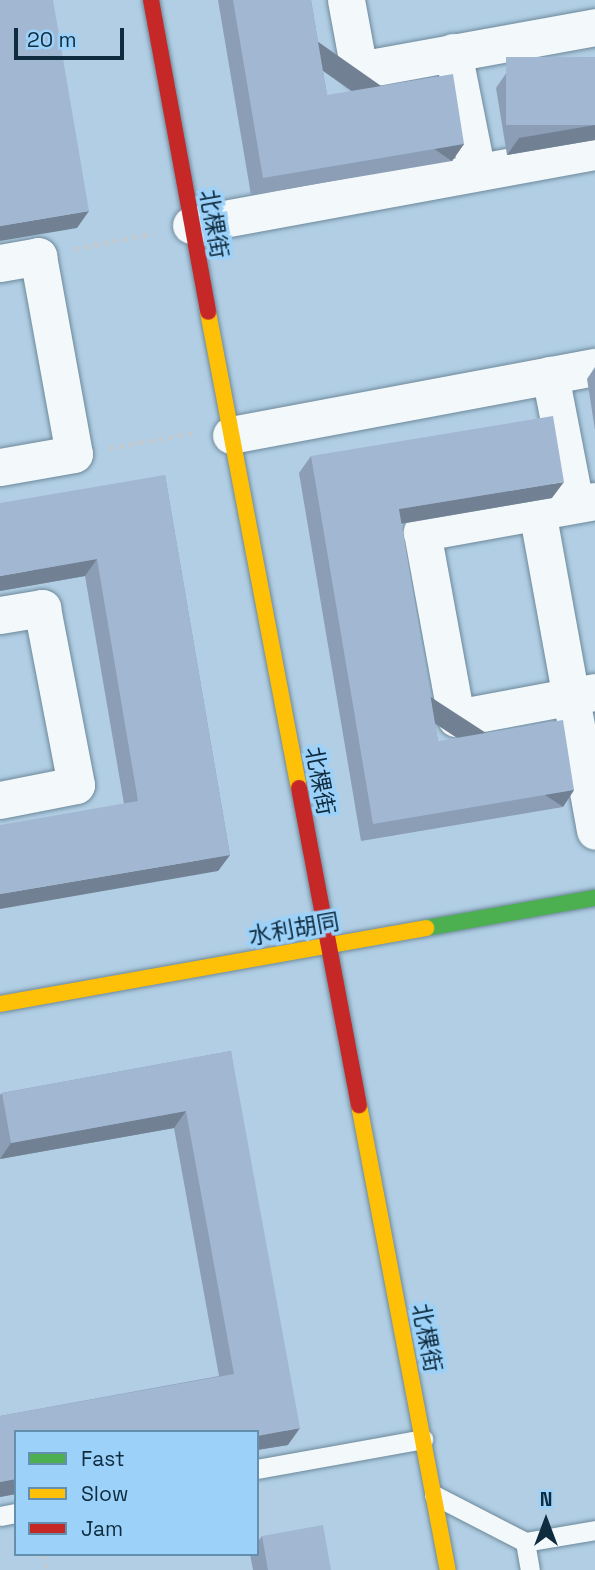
<!DOCTYPE html>
<meta charset="utf-8">
<style>
body{margin:0}
#map{position:relative;width:595px;height:1570px;overflow:hidden;background:#b1cee4;font-family:"Space Grotesk","Noto Sans SC",sans-serif}
div>[style]{position:absolute}
.path>*{height:4.5px;margin-top:-2.25px;transform-origin:0;background:repeating-linear-gradient(90deg,#c0cad0 0 5px,transparent 0 10px)}
.roads{filter:drop-shadow(0 0 2px #6d899b) drop-shadow(0 0 2px #6d899b)}
.lane>*{height:19px;margin:-9.5px;padding:0 9.5px;transform-origin:9.5px;border-radius:9.5px;background:#f3f8fb}
.street>*{height:37px;margin:-18.5px;padding:0 18.5px;transform-origin:18.5px;border-radius:18.5px;background:#f3f8fb}
.fast>*{height:16px;margin:-8px;padding:0 8px;transform-origin:8px;border-radius:8px;background:#4caf50}
.slow>*{height:16px;margin:-8px;padding:0 8px;transform-origin:8px;border-radius:8px;background:#ffc107}
.jam>*{height:16px;margin:-8px;padding:0 8px;transform-origin:8px;border-radius:8px;background:#c62828}
.wall>*{inset:0;background:#8b9eb5}
.shaded-wall>*{inset:0;background:#718193;transform-origin:0 0}
.building>*{inset:0;background:#a2b8d2;transform-origin:0 0}
span{translate:-50% -50%;white-space:nowrap;text-align:center;line-height:1.15;-webkit-text-stroke:7px #9cd1f9;paint-order:stroke}
.street-label{font-size:23px;color:#0f2c3f}
.legend{position:absolute;left:14px;top:1430px;width:245px;height:126px;box-sizing:border-box;background:#9cd1f9;border:2px solid #648faf;margin:0;padding:9px 12px;list-style:none;font-size:21px;color:#0f2c3f}
.legend li{display:flex;align-items:center;gap:14px;height:35px}
.legend b{width:35px;border:2px solid #648faf}
.north{position:absolute;left:511px;top:1486px;width:70px;height:70px;-webkit-text-stroke:5px #9cd1f9;paint-order:stroke;rotate:0deg;font-size:19px;font-weight:700;line-height:28px;text-align:center;color:#0f2c3f}
.north::after{content:'';display:block;margin:auto;width:24px;height:32px;background:#0f2c3f;clip-path:polygon(50% 0,100% 100%,50% 72%,0 100%)}
.scale{position:absolute;left:14px;top:28px;width:110px;height:32px;box-sizing:border-box;border:4px solid #0f2c3f;border-top:0;padding-left:9px;font-size:21px;line-height:24px;white-space:nowrap;color:#0f2c3f;-webkit-text-stroke:5px #9cd1f9;paint-order:stroke}
</style>
<div id="map">
<div class="path">
<div style="left:74px;top:249px;width:82px;rotate:-11.3deg"></div>
<div style="left:109px;top:448px;width:85px;rotate:-10.1deg"></div>
<div style="left:44px;top:1554px;width:16px;rotate:79deg"></div>
</div>
<div class="roads">
<div class="lane">
<div style="left:257px;top:1469px;width:169px;rotate:-10.2deg"></div>
<div style="left:434px;top:1495px;width:102px;rotate:27.3deg"></div>
<div style="left:525px;top:1542px;width:71px;rotate:-9.7deg"></div>
<div style="left:0;top:1516px;width:16px;rotate:-11deg"></div>
<div style="left:525px;top:1542px;width:28px;rotate:80deg"></div>
</div>
<div class="street">
<div style="left:346px;top:0;width:71px;rotate:79.5deg"></div>
<div style="left:359px;top:70px;width:240px;rotate:-10.3deg"></div>
<div style="left:453px;top:52px;width:122px;rotate:78.7deg"></div>
<div style="left:191px;top:225px;width:411px;rotate:-10.4deg"></div>
<div style="left:0;top:263px;width:39px;rotate:-10deg"></div>
<div style="left:38px;top:256px;width:201px;rotate:79.7deg"></div>
<div style="left:74px;top:454px;width:75px;rotate:170deg"></div>
<div style="left:550px;top:375px;width:131px;rotate:79deg"></div>
<div style="left:231px;top:435px;width:370px;rotate:-10.6deg"></div>
<div style="left:595px;top:501px;width:176px;rotate:169.8deg"></div>
<div style="left:422px;top:532px;width:189px;rotate:79.6deg"></div>
<div style="left:456px;top:718px;width:141px;rotate:-10.6deg"></div>
<div style="left:537px;top:511px;width:325px;rotate:79.7deg"></div>
<div style="left:0;top:615px;width:43px;rotate:-9.5deg"></div>
<div style="left:42px;top:608px;width:180px;rotate:79.1deg"></div>
<div style="left:76px;top:785px;width:77px;rotate:168.8deg"></div>
</div>
<div class="fast">
<div style="left:426px;top:928px;width:172px;rotate:-10.1deg"></div>
</div>
<div class="slow">
<div style="left:208px;top:312px;width:485px;rotate:79.2deg"></div>
<div style="left:0;top:1004px;width:433px;rotate:-10.1deg"></div>
<div style="left:359px;top:1105px;width:473px;rotate:79.2deg"></div>
</div>
<div class="jam">
<div style="left:151px;top:0;width:317px;rotate:79.6deg"></div>
<div style="left:299px;top:788px;width:323px;rotate:79.3deg"></div>
</div>
</div>
<div class="wall">
<div style="clip-path:polygon(218px 0,311px 0,327px 95px,464px 144px,452px 161px,251px 195px)"></div>
<div style="clip-path:polygon(595px 57px,595px 140px,507px 155px,496px 88px,507px 72px)"></div>
<div style="clip-path:polygon(595px 367px,595px 430px,587px 379px)"></div>
<div style="clip-path:polygon(311px 456px,552px 498px,401px 524px,438px 741px,574px 790px,563px 807px,361px 841px,299px 473px)"></div>
<div style="clip-path:polygon(165px 475px,230px 855px,218px 871px,124px 804px,85px 576px,0 591px)"></div>
<div style="clip-path:polygon(231px 1051px,288px 1445px,257px 1450px,257px 1432px,16px 1432px,16px 1494px,0 1497px,0 1416px,219px 1376px,174px 1128px,0 1159px,0 1095px,2px 1093px)"></div>
<div style="clip-path:polygon(262px 1536px,331px 1570px,253px 1570px,250px 1554px,257px 1554px,257px 1543px)"></div>
</div>
<div class="shaded-wall">
<div style="clip-path:polygon(595px 125px,595px 140px,507px 155px,519px 138px)"></div>
<div style="left:464px;top:144px;width:21px;height:204px;rotate:125deg"></div>
<div style="clip-path:polygon(89px 211px,77px 228px,0 241px,0 226px)"></div>
<div style="clip-path:polygon(564px 482px,552px 498px,387px 526px,399px 509px)"></div>
<div style="clip-path:polygon(97px 559px,85px 576px,0 591px,0 576px)"></div>
<div style="left:574px;top:790px;width:20px;height:204px;rotate:123deg"></div>
<div style="clip-path:polygon(230px 855px,218px 871px,0 909px,0 894px)"></div>
<div style="clip-path:polygon(186px 1111px,174px 1128px,0 1159px,11px 1143px)"></div>
<div style="clip-path:polygon(300px 1428px,288px 1445px,257px 1450px,257px 1436px)"></div>
<div style="clip-path:polygon(16px 1479px,16px 1494px,0 1497px,0 1482px)"></div>
</div>
<div class="building">
<div style="clip-path:polygon(0 0,53px 0,89px 211px,0 226px)"></div>
<div style="clip-path:polygon(233px 0,311px 0,327px 95px,453px 74px,464px 144px,263px 178px)"></div>
<div style="left:595px;top:57px;width:68px;height:89px;rotate:90deg"></div>
<div style="clip-path:polygon(553px 416px,564px 482px,399px 509px,438px 741px,563px 720px,574px 790px,373px 824px,311px 456px)"></div>
<div style="clip-path:polygon(165px 475px,230px 855px,0 894px,0 825px,138px 801px,97px 559px,0 576px,0 503px)"></div>
<div style="clip-path:polygon(231px 1051px,300px 1428px,257px 1436px,257px 1432px,16px 1432px,16px 1479px,0 1482px,0 1416px,234px 1374px,186px 1111px,11px 1143px,2px 1093px)"></div>
<div style="clip-path:polygon(323px 1525px,331px 1570px,268px 1570px,262px 1536px)"></div>
</div>
<div class="street-label">
<span style="left:214px;top:224px;rotate:80deg">北棵街</span>
<span style="left:320px;top:781px;rotate:79deg">北棵街</span>
<span style="left:294px;top:929px;rotate:-10deg">水利胡同</span>
<span style="left:427px;top:1338px;rotate:79deg">北棵街</span>
</div>
<ul class="legend">
<li><b style="height:9px;background:#4caf50"></b>Fast</li>
<li><b style="height:9px;background:#ffc107"></b>Slow</li>
<li><b style="height:9px;background:#c62828"></b>Jam</li>
</ul>
<div class="north">N</div>
<div class="scale">20 m</div>
</div>
